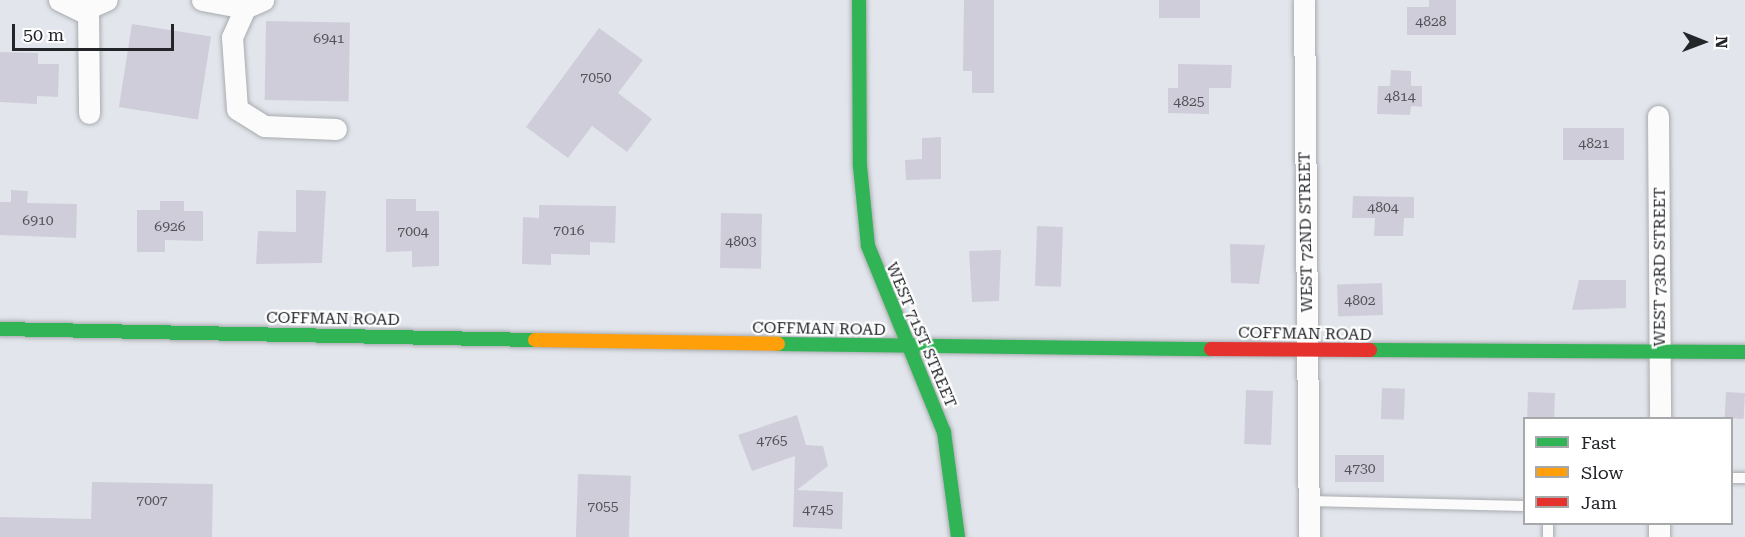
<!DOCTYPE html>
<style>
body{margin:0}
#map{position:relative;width:1745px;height:537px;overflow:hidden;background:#e2e6ec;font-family:"Roboto Serif",serif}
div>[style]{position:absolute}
.building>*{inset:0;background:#cfcdd9;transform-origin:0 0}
.roads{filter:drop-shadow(0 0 2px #a8abaf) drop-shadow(0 0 2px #a8abaf)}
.lane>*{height:10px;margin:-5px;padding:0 5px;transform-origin:5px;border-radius:5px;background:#fbfbfc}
.street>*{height:21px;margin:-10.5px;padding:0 10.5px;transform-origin:10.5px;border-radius:10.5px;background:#fbfbfc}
.fast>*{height:14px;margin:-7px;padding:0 7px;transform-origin:7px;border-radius:7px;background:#30b455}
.slow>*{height:14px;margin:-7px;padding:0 7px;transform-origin:7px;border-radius:7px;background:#ff9f0a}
.jam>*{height:14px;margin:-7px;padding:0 7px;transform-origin:7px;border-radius:7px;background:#e5322d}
span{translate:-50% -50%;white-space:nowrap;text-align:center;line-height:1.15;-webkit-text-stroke:4.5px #fff;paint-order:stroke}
.number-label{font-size:14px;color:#525359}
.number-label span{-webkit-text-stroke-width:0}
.street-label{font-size:16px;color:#232529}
.legend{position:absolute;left:1523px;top:417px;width:210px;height:108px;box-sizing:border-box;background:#fff;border:2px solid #a7a8a9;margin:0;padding:8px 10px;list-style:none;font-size:18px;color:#232529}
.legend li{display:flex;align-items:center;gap:12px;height:30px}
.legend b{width:30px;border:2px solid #a7a8a9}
.north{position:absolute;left:1673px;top:12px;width:60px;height:60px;-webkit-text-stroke:4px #fff;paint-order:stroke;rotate:91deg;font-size:16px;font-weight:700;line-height:24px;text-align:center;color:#232529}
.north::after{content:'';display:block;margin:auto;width:21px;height:27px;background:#232529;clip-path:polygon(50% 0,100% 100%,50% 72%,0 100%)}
.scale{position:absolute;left:12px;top:24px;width:162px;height:27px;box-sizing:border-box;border:3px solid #232529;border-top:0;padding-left:8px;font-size:18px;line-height:21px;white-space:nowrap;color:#232529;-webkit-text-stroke:4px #fff;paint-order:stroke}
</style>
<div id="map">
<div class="building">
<div style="clip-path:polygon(964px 0,994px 0,994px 93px,972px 93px,972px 71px,963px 71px)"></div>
<div style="left:1159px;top:0;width:41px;height:18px"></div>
<div style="clip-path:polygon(1429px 0,1456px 0,1456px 35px,1407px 35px,1407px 7px,1429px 7px)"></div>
<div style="left:266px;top:21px;width:84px;height:79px;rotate:1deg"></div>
<div style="left:132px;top:24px;width:80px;height:84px;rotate:9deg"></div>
<div style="clip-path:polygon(599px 28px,643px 60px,618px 93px,652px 119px,627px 152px,592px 126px,568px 158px,526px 127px)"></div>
<div style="clip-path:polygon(0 52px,38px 53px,38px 64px,59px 64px,58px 97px,37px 96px,37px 104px,0 102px)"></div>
<div style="clip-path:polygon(1178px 64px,1232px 65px,1231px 88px,1209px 88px,1209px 114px,1168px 113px,1168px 88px,1178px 88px)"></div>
<div style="clip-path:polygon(1391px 70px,1411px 71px,1411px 86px,1422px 86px,1422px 107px,1411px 106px,1410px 115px,1377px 114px,1378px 86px,1390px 86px)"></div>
<div style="left:1563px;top:128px;width:61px;height:32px"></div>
<div style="clip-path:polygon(941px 137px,941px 179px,906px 180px,905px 160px,922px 159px,922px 138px)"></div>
<div style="clip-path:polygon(11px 190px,28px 191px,27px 203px,77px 204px,76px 238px,0 235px,0 202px,11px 202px)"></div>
<div style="clip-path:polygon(296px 190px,326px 191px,322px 263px,256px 264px,258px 231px,296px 232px)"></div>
<div style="clip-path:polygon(1353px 196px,1414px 197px,1414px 218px,1404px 218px,1403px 236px,1374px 236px,1375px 218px,1352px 218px)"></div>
<div style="clip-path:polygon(386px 199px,416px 199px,416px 211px,439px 211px,439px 266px,412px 267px,412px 251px,386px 252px)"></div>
<div style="clip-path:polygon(160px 201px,184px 201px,184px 211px,203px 211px,203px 241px,165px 240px,165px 252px,137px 252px,137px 210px,160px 210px)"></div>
<div style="clip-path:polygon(539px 205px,616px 206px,615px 243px,590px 242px,590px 255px,551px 254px,551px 265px,522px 264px,523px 217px,539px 218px)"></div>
<div style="left:721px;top:213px;width:41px;height:55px;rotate:1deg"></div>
<div style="left:1037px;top:226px;width:26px;height:60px;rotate:2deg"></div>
<div style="clip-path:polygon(1230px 244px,1265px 245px,1259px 284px,1231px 283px)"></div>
<div style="clip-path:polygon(1001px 250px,999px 301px,972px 302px,969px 251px)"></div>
<div style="clip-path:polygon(1579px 280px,1626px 280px,1626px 308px,1572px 310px)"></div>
<div style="left:1382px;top:283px;width:32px;height:45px;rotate:88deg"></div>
<div style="left:1382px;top:388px;width:23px;height:31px;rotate:2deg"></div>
<div style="left:1246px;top:390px;width:27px;height:54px;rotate:2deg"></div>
<div style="left:1528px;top:392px;width:27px;height:26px;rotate:2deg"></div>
<div style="left:1726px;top:392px;width:19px;height:26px;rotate:3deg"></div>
<div style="clip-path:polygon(797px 415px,806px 445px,823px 446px,828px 466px,797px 490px,843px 492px,842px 529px,793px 527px,795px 456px,752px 471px,738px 435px)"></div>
<div style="left:1335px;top:455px;width:49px;height:27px"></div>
<div style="left:578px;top:474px;width:53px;height:63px;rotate:2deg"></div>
<div style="clip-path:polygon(92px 482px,213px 484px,212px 537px,0 537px,0 517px,91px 519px)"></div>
</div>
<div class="roads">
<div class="lane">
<div style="left:1732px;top:478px;width:13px"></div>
<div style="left:1308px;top:501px;width:216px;rotate:1.3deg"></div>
<div style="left:1548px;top:537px;width:13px;rotate:-90deg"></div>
</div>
<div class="street">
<div style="left:59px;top:0;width:25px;rotate:26deg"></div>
<div style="left:82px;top:11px;width:27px;rotate:-24deg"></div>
<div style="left:202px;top:0;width:44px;rotate:10.5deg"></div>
<div style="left:245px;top:8px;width:20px;rotate:-24deg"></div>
<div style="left:1304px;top:0;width:537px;rotate:89.47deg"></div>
<div style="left:245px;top:8px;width:32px;rotate:114deg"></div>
<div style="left:232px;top:37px;width:72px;rotate:86deg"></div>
<div style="left:237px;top:109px;width:32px;rotate:32deg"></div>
<div style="left:264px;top:126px;width:72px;rotate:2.4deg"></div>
<div style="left:88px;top:10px;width:103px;rotate:89.4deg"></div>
<div style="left:1658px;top:116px;width:302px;rotate:89.6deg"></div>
<div style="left:1659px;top:537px;width:13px;rotate:-90deg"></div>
</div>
<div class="fast">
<div style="left:859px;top:0;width:166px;rotate:89.7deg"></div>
<div style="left:860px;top:166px;width:80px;rotate:84.3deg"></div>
<div style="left:868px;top:246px;width:201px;rotate:67.8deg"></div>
<div style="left:944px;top:432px;width:106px;rotate:82.4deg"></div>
<div style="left:0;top:329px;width:535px;rotate:1.18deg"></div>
<div style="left:778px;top:344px;width:433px;rotate:0.7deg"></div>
<div style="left:1370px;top:350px;width:375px;rotate:0.3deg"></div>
</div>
<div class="slow">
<div style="left:535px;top:340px;width:243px;rotate:0.9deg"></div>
</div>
<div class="jam">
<div style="left:1211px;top:349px;width:159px;rotate:0.4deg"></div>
</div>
</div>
<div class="number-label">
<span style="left:1431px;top:21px">4828</span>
<span style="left:329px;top:38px">6941</span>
<span style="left:596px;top:77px">7050</span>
<span style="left:1400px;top:96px">4814</span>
<span style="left:1189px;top:101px">4825</span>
<span style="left:1594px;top:143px">4821</span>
<span style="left:1383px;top:207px">4804</span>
<span style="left:38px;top:220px">6910</span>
<span style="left:170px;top:226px">6926</span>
<span style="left:569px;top:230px">7016</span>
<span style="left:413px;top:231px">7004</span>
<span style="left:741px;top:241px">4803</span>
<span style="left:1360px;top:300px">4802</span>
<span style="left:772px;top:440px">4765</span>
<span style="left:1360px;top:468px">4730</span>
<span style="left:152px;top:500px">7007</span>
<span style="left:603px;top:506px">7055</span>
<span style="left:818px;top:509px">4745</span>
</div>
<div class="street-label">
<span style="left:1306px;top:232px;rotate:-91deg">WEST 72ND STREET</span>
<span style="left:1660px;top:267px;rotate:-90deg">WEST 73RD STREET</span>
<span style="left:333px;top:319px;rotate:1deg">COFFMAN ROAD</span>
<span style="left:819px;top:329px;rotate:1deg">COFFMAN ROAD</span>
<span style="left:1305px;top:334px;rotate:1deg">COFFMAN ROAD</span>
<span style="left:921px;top:335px;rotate:67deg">WEST 71ST STREET</span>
</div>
<ul class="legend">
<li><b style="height:8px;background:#30b455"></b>Fast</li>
<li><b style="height:8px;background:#ff9f0a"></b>Slow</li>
<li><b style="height:8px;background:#e5322d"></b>Jam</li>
</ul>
<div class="north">N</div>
<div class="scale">50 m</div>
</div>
